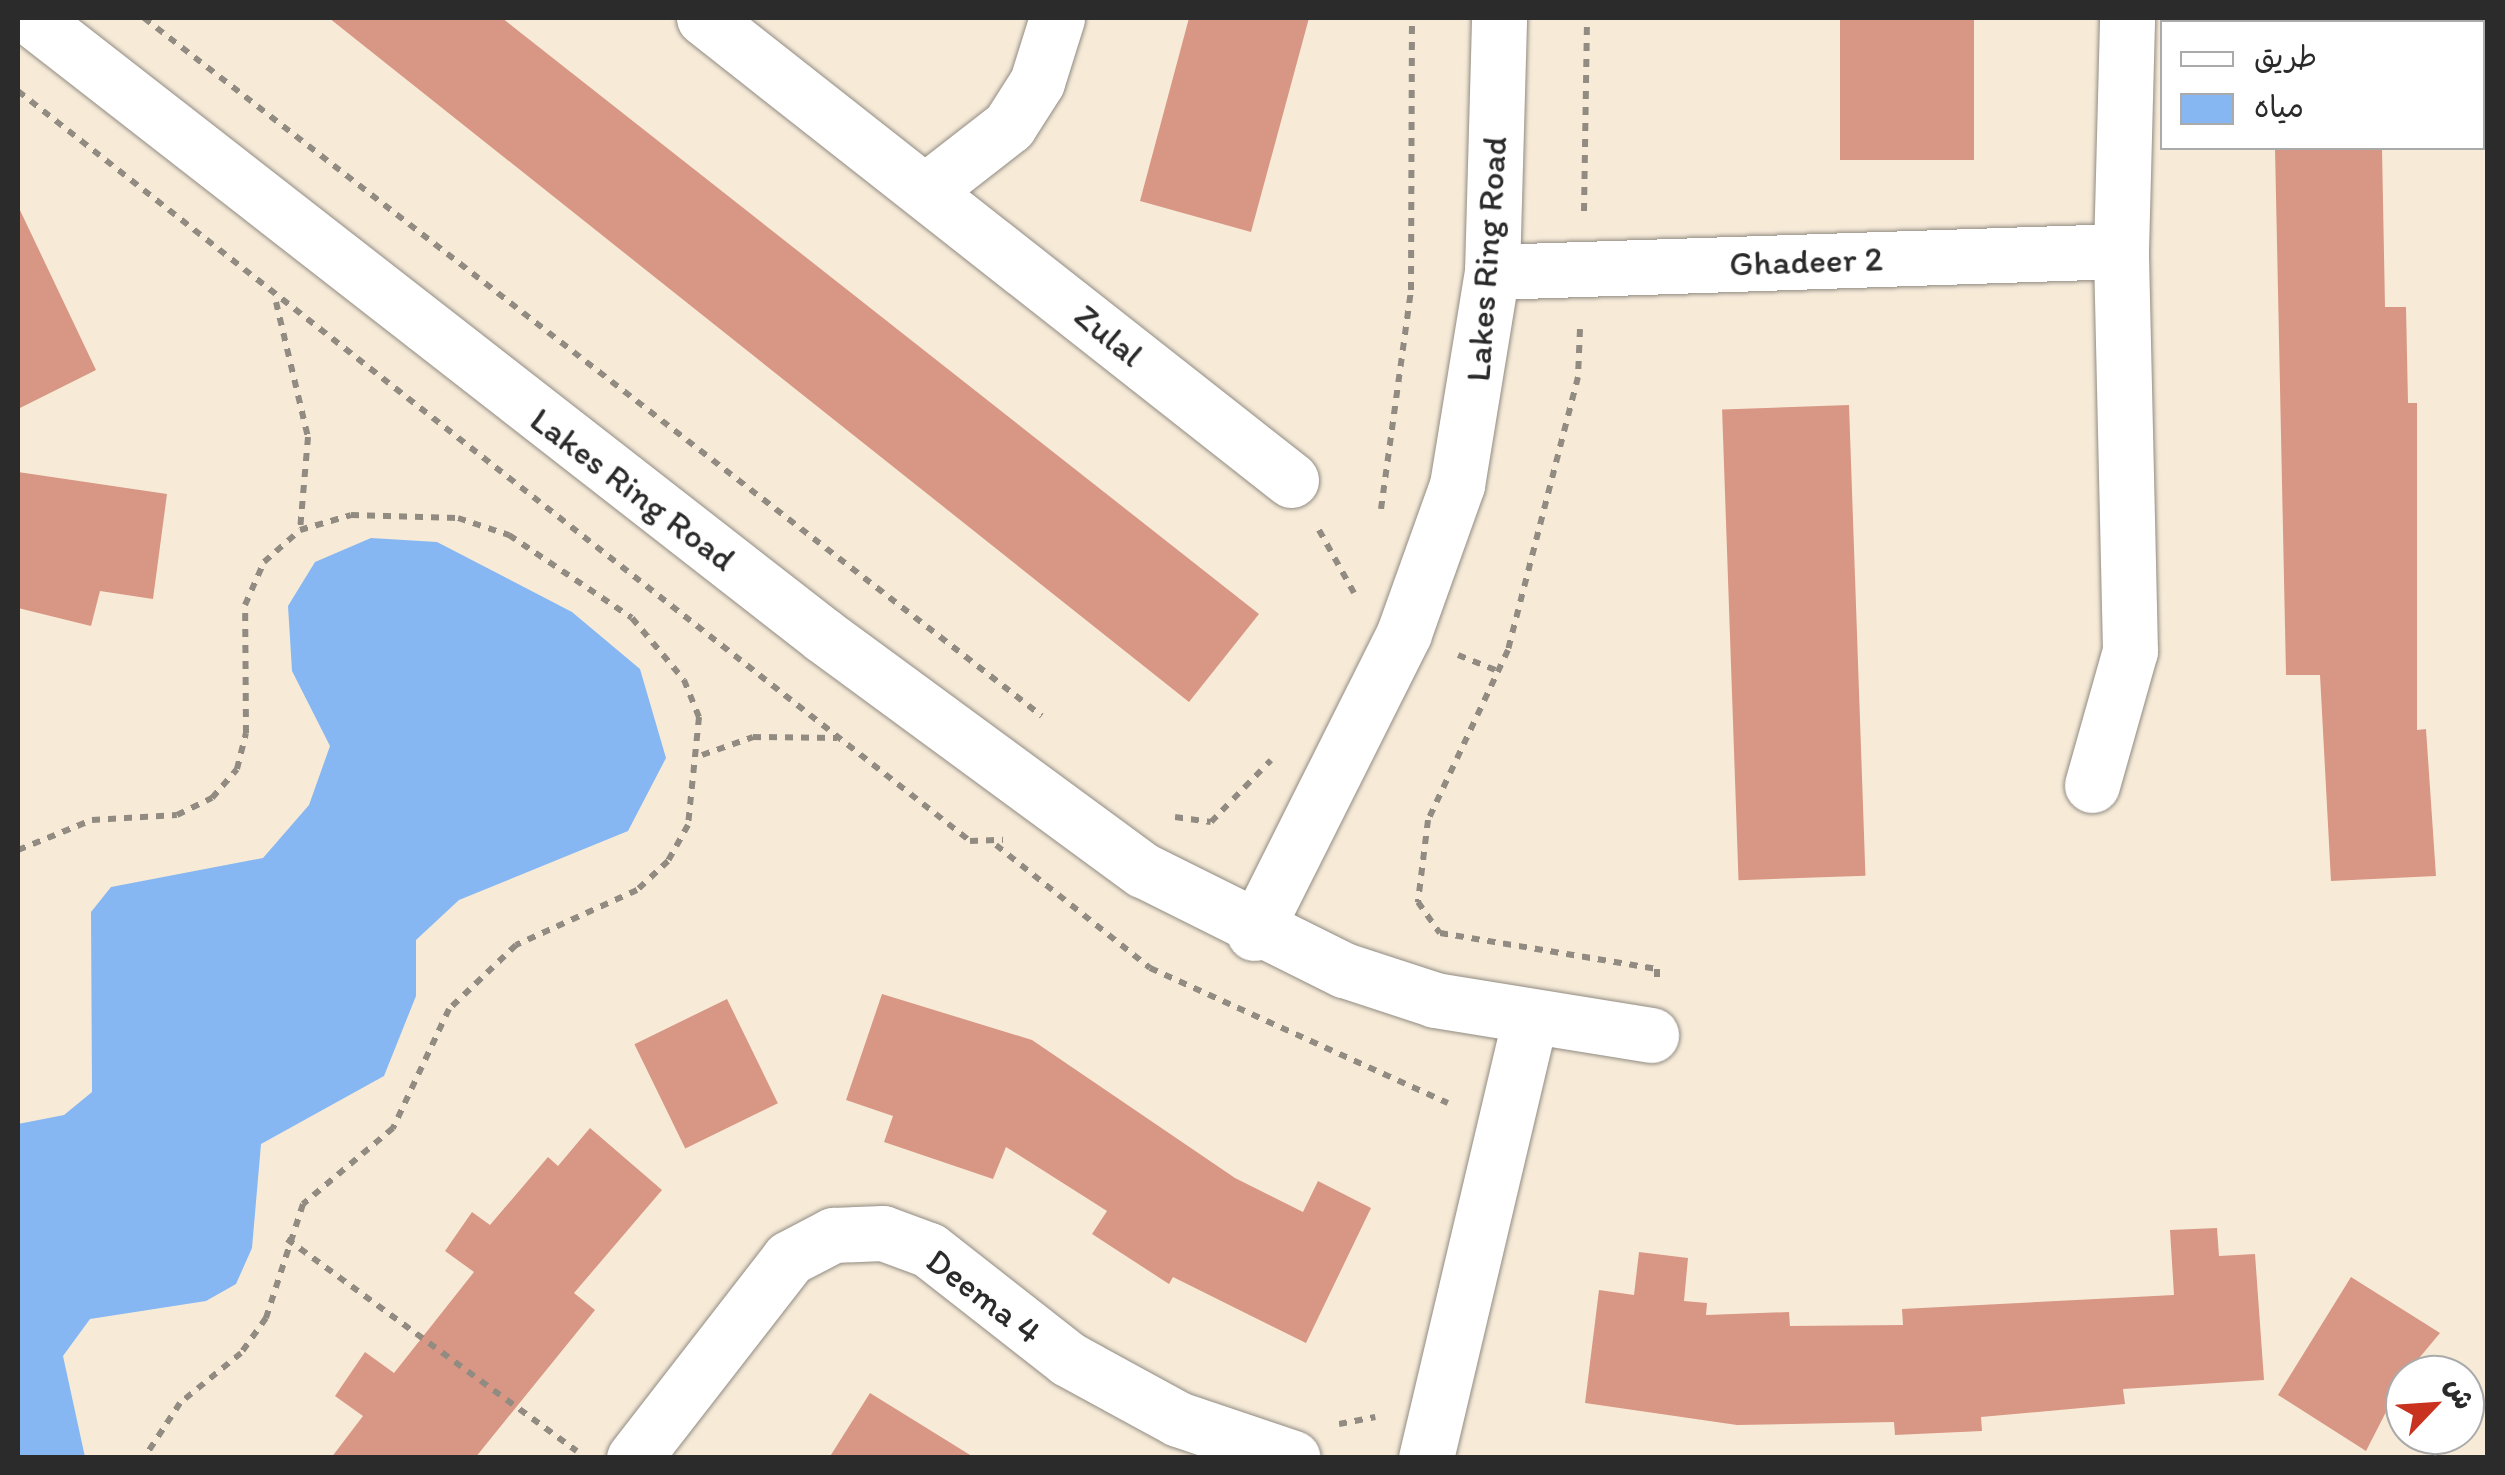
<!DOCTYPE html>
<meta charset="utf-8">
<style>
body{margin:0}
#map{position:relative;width:2505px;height:1475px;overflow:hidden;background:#f7ebd8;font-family:Itim,"Playpen Sans Arabic",sans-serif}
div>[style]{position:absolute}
.water>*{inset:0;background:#86b7f2}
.building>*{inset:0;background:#d89784;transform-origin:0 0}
.path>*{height:6px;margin-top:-3px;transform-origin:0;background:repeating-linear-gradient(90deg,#918b82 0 8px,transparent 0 16px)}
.roads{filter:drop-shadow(0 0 2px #918b82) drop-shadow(0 0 2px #918b82)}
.minor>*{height:55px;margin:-27.5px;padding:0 27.5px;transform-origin:27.5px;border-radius:27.5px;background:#fff}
span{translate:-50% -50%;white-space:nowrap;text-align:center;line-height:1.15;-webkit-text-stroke:9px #fff;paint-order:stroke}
.street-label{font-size:35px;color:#2b2b2b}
.frame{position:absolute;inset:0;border:20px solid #2b2b2b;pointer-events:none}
.legend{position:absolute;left:2160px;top:20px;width:325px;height:130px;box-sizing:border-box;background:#fff;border:2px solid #aaa;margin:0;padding:12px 18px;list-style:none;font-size:30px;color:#2b2b2b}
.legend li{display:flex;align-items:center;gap:20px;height:50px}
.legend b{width:50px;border:2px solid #aaa}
.north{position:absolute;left:2385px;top:1355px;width:100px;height:100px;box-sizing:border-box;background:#fff;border:2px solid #aaa;border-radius:50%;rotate:65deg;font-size:28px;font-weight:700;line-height:40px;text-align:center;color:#2b2b2b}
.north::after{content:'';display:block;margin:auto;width:35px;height:45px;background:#c8321e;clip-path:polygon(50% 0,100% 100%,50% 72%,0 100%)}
</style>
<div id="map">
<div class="water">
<div style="clip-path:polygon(371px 538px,437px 542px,572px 612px,640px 669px,666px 758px,628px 831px,459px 900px,416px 940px,416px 996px,384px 1076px,261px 1144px,252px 1248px,236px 1284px,206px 1301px,90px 1319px,63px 1356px,85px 1457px,18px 1457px,18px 1124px,64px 1115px,92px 1092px,91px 912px,111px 887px,263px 858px,309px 805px,330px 746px,292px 671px,288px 606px,315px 562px)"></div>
</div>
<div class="building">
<div style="clip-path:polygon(329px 18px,502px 18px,1259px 614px,1189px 702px)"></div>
<div style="clip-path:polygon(1189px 18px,1309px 18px,1251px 232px,1140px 201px)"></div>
<div style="left:1840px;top:18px;width:134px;height:142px"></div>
<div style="clip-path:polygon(2275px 148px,2382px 148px,2385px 307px,2406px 307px,2408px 403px,2417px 403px,2417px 730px,2426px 729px,2436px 876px,2331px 881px,2320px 675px,2286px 675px)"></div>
<div style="clip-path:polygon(18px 206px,96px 370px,18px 409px)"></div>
<div style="left:1849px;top:405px;width:471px;height:127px;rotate:88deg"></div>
<div style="clip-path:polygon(18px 472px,167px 494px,153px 599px,100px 591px,91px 626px,18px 608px)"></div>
<div style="clip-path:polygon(882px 994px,1032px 1040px,1235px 1178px,1303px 1212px,1318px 1181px,1371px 1208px,1306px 1343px,1173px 1277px,1169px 1284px,1092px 1234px,1107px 1211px,1006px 1147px,993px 1179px,884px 1142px,893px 1116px,846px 1100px)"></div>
<div style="left:727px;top:999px;width:116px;height:103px;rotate:64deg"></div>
<div style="clip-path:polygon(590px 1128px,662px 1190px,574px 1293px,595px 1310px,475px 1458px,331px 1458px,363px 1416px,335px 1396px,365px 1352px,394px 1373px,474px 1272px,445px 1251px,472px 1212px,490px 1225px,548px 1157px,558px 1166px)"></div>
<div style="clip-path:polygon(2217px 1228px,2219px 1256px,2255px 1254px,2264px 1380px,2123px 1389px,2125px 1404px,1981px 1417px,1982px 1431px,1895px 1435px,1894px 1422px,1737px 1425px,1585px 1403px,1599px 1290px,1634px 1295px,1639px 1252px,1688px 1258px,1684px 1301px,1707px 1303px,1706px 1315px,1789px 1312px,1790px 1326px,1903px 1325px,1902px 1309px,2174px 1295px,2170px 1230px)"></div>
<div style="clip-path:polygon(2351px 1277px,2440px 1333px,2405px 1375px,2366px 1451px,2278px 1395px)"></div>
<div style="clip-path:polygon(870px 1393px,975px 1458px,829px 1458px)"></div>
</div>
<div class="path">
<div style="left:144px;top:18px;width:1137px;rotate:37.86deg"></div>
<div style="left:18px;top:91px;width:1212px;rotate:38.23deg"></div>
<div style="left:970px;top:841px;width:33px;rotate:-2deg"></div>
<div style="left:1584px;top:211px;width:193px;rotate:-89.1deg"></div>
<div style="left:276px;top:302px;width:139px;rotate:76.7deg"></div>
<div style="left:308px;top:437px;width:93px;rotate:94.9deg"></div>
<div style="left:1580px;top:329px;width:48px;rotate:92.4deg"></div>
<div style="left:1578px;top:377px;width:282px;rotate:104.4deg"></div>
<div style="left:1508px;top:650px;width:188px;rotate:115.2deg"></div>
<div style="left:1428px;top:820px;width:83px;rotate:97deg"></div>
<div style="left:1418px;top:902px;width:38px;rotate:55deg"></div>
<div style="left:1440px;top:933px;width:220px;rotate:9.4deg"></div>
<div style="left:1657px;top:969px;width:8px;rotate:90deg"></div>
<div style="left:1381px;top:509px;width:221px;rotate:-82.2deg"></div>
<div style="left:1411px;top:290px;width:272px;rotate:-89.8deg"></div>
<div style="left:1319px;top:530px;width:72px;rotate:60.9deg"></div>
<div style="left:1458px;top:655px;width:43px;rotate:21.8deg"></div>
<div style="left:702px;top:755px;width:54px;rotate:-19.4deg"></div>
<div style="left:753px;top:737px;width:84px;rotate:0.7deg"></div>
<div style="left:1175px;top:817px;width:36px;rotate:8deg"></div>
<div style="left:1211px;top:822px;width:86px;rotate:-45.9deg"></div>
<div style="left:996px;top:845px;width:197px;rotate:38.6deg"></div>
<div style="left:1150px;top:968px;width:327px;rotate:24.4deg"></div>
<div style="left:18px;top:850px;width:80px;rotate:-22.1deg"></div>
<div style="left:92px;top:820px;width:85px;rotate:-3.4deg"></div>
<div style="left:177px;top:815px;width:39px;rotate:-26deg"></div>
<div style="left:212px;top:798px;width:38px;rotate:-49deg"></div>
<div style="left:237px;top:769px;width:37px;rotate:-76deg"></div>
<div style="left:246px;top:733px;width:128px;rotate:-90.4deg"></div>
<div style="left:245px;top:605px;width:47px;rotate:-66.2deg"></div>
<div style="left:264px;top:562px;width:48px;rotate:-41.6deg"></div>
<div style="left:300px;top:530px;width:53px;rotate:-16.4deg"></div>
<div style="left:351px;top:515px;width:107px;rotate:1.6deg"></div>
<div style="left:458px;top:518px;width:54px;rotate:18.4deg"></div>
<div style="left:509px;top:535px;width:148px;rotate:34deg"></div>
<div style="left:632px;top:618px;width:81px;rotate:50deg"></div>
<div style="left:684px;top:680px;width:40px;rotate:68deg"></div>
<div style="left:699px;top:717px;width:109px;rotate:95.8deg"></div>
<div style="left:688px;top:825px;width:41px;rotate:119.1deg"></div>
<div style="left:668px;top:861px;width:42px;rotate:136.9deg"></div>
<div style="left:637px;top:890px;width:133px;rotate:155.6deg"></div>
<div style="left:516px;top:945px;width:93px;rotate:136.3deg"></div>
<div style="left:449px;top:1009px;width:132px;rotate:115.2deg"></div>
<div style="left:393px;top:1128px;width:118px;rotate:139.8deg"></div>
<div style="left:303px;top:1204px;width:120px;rotate:108deg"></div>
<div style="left:266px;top:1318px;width:43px;rotate:125.5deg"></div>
<div style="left:241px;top:1353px;width:79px;rotate:140.7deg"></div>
<div style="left:180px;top:1403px;width:66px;rotate:123.2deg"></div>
<div style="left:287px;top:1239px;width:359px;rotate:36.2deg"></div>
<div style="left:1339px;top:1424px;width:37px;rotate:-11deg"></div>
</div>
<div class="roads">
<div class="minor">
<div style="left:31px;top:18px;width:1005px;rotate:37.93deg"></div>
<div style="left:824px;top:636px;width:396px;rotate:36.3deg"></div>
<div style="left:1143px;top:870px;width:225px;rotate:26.5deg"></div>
<div style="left:1344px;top:970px;width:96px;rotate:18.2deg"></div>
<div style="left:1435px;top:1000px;width:219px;rotate:9.2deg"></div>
<div style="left:704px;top:18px;width:747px;rotate:38.2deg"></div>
<div style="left:928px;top:189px;width:103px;rotate:-37.9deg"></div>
<div style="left:1009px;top:126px;width:52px;rotate:-57.5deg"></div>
<div style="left:1037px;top:82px;width:67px;rotate:-72.6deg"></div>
<div style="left:1492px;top:272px;width:629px;rotate:-1.91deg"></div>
<div style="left:2092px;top:785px;width:139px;rotate:-74.2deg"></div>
<div style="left:2130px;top:651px;width:400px;rotate:-91.3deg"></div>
<div style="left:2121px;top:251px;width:233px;rotate:-88.5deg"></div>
<div style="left:1254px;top:933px;width:335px;rotate:-63.4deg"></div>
<div style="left:1404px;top:633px;width:157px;rotate:-70.3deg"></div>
<div style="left:1457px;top:485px;width:216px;rotate:-80.7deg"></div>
<div style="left:1492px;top:272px;width:254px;rotate:-88.4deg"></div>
<div style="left:634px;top:1458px;width:253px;rotate:-52.2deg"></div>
<div style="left:789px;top:1258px;width:50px;rotate:-27.6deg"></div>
<div style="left:833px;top:1235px;width:50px;rotate:-2.3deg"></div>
<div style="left:883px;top:1233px;width:49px;rotate:20.3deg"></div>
<div style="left:929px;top:1250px;width:177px;rotate:38.1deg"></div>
<div style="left:1068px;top:1359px;width:125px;rotate:28.6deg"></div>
<div style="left:1178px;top:1419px;width:121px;rotate:18.7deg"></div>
<div style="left:1426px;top:1458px;width:451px;rotate:-76.7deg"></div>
</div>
</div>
<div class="street-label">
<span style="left:1486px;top:259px;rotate:-86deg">Lakes Ring Road</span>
<span style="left:1806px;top:261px;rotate:-2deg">Ghadeer 2</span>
<span style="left:1109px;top:335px;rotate:39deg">Zulal</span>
<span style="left:633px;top:489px;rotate:37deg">Lakes Ring Road</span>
<span style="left:984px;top:1296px;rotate:37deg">Deema 4</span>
</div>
<div class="frame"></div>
<ul class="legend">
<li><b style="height:12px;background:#fff"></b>طريق</li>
<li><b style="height:28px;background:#86b7f2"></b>مياه</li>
</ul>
<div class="north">ش</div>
</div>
